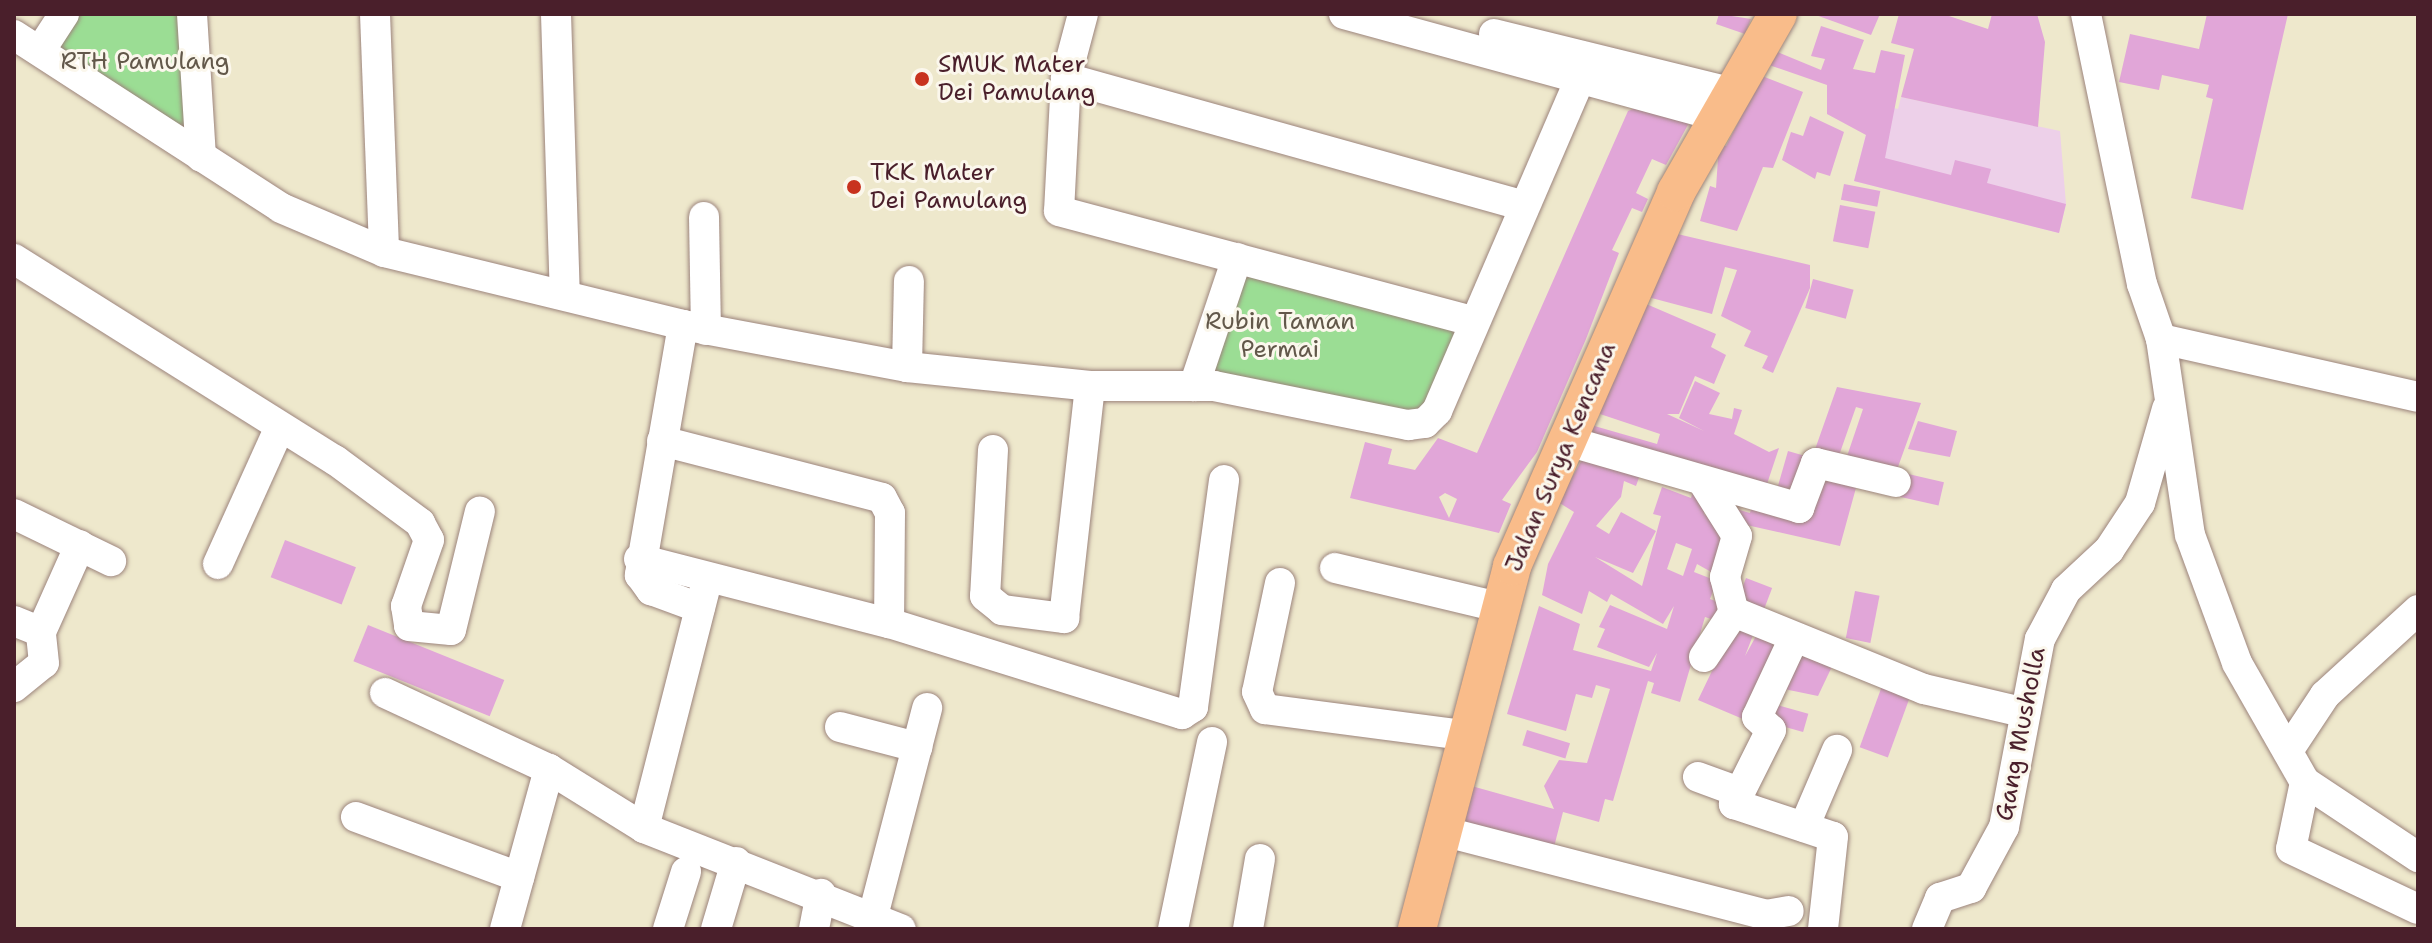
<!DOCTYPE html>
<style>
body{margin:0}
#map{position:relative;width:2432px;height:943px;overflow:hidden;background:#eee8cc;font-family:"Shantell Sans",sans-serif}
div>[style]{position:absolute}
.built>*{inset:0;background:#edd0e9}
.green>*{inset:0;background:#9bdd94}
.building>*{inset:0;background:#e1a6d8;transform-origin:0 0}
.roads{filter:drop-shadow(0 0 2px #9c847c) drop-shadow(0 0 2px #9c847c)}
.minor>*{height:30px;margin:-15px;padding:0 15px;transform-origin:15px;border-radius:15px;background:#fff}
.major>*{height:38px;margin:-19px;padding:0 19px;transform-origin:19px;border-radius:19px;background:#f9bc8a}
.dots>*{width:22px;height:22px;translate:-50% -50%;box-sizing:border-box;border:4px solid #fbf7ec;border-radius:50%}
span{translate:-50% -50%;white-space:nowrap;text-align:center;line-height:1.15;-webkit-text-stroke:6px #fbf7ec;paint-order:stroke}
.park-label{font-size:24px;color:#62584a}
.poi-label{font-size:24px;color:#4a1f2b}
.left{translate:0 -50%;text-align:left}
.street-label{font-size:24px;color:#4a1f2b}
.frame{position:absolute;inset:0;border:16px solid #4a1f2b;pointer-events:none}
</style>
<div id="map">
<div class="built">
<div style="clip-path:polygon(1901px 97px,2060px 131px,2066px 204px,2059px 233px,1854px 181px,1874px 103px,1898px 109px)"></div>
</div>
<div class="green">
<div style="clip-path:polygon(64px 14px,189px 14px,201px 157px,40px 51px)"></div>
<div style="clip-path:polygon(1237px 258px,1473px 321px,1425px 423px,1194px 386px)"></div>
</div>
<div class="building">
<div style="clip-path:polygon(1719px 14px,1751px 19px,1745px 34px,1716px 24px)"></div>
<div style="clip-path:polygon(1813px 14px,1880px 14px,1871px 35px)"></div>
<div style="clip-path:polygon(1899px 14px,1943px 14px,1988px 29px,1992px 14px,2037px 14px,2045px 42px,2038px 127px,1901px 97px,1914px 49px,1891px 43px)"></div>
<div style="clip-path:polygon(2207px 14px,2288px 14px,2243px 210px,2191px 198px,2213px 99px,2206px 97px,2209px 85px,2162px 75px,2159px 90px,2119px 82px,2130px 34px,2199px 49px)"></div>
<div style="clip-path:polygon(1821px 26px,1864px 40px,1853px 69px,1875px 73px,1881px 50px,1905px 55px,1885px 158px,1951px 175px,1955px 160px,1991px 169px,1987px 183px,2066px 204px,2059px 233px,1854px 181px,1866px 135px,1827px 114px,1827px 85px,1769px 65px,1775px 51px,1821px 70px,1825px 59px,1811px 56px)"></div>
<div style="clip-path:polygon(1762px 76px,1803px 92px,1773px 168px,1763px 167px,1737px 231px,1700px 221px,1710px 186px,1716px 188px,1719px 144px,1726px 146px)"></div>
<div style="clip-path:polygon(evenodd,1638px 107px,1689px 123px,1666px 165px,1652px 159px,1636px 193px,1648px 199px,1642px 212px,1632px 208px,1612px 250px,1619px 253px,1586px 339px,1537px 452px,1502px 500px,1511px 504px,1499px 533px,1350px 498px,1365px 442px,1392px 449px,1388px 464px,1415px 470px,1438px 438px,1477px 453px,1628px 111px,1638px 107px,1445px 493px,1457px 499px,1449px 518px,1439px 497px,1445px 493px)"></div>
<div style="clip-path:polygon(1810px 116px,1844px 132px,1830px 176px,1817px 172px,1815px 179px,1782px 160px,1791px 132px,1803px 136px)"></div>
<div style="left:1844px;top:184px;width:37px;height:16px;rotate:11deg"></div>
<div style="left:1840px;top:205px;width:36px;height:37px;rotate:11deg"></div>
<div style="clip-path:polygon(1673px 233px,1810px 265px,1810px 288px,1773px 373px,1762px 368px,1768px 356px,1744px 346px,1751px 331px,1721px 316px,1737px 270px,1725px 267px,1712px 314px,1644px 296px)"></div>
<div style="left:1813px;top:279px;width:42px;height:30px;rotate:15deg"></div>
<div style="clip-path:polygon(1644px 303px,1716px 334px,1711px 347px,1726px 355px,1714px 384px,1695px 376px,1679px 414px,1667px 414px,1704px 431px,1679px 418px,1695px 381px,1720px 393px,1709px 414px,1732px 419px,1734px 408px,1742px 410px,1734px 434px,1769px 452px,1779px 448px,1762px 499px,1586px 441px,1591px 425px,1657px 444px,1660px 434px,1594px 412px)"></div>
<div style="clip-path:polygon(1837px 387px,1921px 403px,1894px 478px,1844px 465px,1863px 409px,1856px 407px,1836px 464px,1812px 458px)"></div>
<div style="clip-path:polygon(1918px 421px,1957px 431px,1950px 457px,1908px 449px)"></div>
<div style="clip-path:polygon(evenodd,1587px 451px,1642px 469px,1636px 486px,1624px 481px,1621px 497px,1596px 526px,1609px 534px,1621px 512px,1656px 531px,1633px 573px,1595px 557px,1642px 586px,1661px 516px,1653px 514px,1662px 487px,1691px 498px,1694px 489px,1710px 495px,1704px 514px,1725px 530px,1720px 577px,1697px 564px,1694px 572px,1717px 581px,1710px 599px,1724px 604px,1717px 621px,1705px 617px,1680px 702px,1651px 693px,1654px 683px,1648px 681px,1613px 801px,1605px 799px,1599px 822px,1563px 812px,1554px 847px,1458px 821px,1468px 785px,1554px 809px,1544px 786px,1559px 760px,1587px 763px,1610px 689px,1596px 685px,1592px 698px,1576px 694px,1566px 731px,1507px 714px,1539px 606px,1580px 624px,1573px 650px,1651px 671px,1657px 653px,1649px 667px,1597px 647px,1605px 629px,1599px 627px,1610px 605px,1667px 629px,1674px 606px,1663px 624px,1611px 594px,1607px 602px,1589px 591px,1582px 614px,1542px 595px,1548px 564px,1574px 512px,1558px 502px,1587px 451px,1676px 543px,1692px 549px,1683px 576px,1667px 569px,1676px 543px)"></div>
<div style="left:1788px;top:451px;width:25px;height:42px;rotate:16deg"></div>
<div style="clip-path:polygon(1826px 468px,1859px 477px,1840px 546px,1733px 522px,1736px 509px,1750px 513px,1753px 502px,1782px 508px)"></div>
<div style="left:1904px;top:473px;width:41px;height:24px;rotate:13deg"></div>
<div style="left:285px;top:540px;width:76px;height:40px;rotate:21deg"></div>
<div style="left:1746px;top:578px;width:28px;height:28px;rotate:21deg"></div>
<div style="left:1855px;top:591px;width:25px;height:48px;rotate:11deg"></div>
<div style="clip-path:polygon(1737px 619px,1755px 630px,1745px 656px,1760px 629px,1789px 643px,1750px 722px,1698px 700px)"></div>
<div style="left:368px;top:625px;width:147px;height:39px;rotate:22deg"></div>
<div style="clip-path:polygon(1796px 644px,1837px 656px,1818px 696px,1775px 687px)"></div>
<div style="left:1886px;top:675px;width:30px;height:77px;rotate:20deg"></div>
<div style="left:1767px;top:702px;width:43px;height:19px;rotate:16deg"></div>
<div style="left:1527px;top:730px;width:45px;height:16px;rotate:17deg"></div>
</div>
<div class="roads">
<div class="minor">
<div style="left:192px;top:14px;width:143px;rotate:86.4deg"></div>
<div style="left:375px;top:14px;width:238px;rotate:87.8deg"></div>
<div style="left:556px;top:14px;width:280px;rotate:88.2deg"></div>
<div style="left:1083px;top:14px;width:66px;rotate:104.9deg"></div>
<div style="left:1066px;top:78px;width:133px;rotate:93deg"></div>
<div style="left:1059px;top:211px;width:428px;rotate:14.9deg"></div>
<div style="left:1344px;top:14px;width:388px;rotate:15.3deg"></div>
<div style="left:2086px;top:14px;width:276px;rotate:78.3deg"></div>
<div style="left:2142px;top:284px;width:58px;rotate:70.9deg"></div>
<div style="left:2161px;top:339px;width:198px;rotate:81.6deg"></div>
<div style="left:2190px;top:535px;width:136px;rotate:69.8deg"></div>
<div style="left:2237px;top:663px;width:137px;rotate:60.3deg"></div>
<div style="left:2305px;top:782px;width:136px;rotate:33.6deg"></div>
<div style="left:1494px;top:34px;width:244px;rotate:13.8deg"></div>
<div style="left:14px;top:35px;width:318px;rotate:32.9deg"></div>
<div style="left:281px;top:208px;width:112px;rotate:23.1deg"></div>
<div style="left:384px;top:252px;width:308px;rotate:13.7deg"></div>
<div style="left:683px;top:325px;width:228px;rotate:10.6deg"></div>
<div style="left:907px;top:367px;width:184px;rotate:5.9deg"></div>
<div style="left:1090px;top:386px;width:124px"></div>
<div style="left:1214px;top:386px;width:198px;rotate:11.4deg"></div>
<div style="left:1408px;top:425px;width:17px;rotate:-7deg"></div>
<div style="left:1425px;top:423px;width:17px;rotate:-45deg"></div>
<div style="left:1437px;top:411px;width:361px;rotate:-66.7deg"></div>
<div style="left:40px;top:51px;width:44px;rotate:-57deg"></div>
<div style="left:1066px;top:78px;width:475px;rotate:15.6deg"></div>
<div style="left:704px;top:217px;width:113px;rotate:89deg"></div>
<div style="left:14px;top:259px;width:379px;rotate:32.1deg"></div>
<div style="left:335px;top:460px;width:106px;rotate:36.5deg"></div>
<div style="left:420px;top:523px;width:19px;rotate:62deg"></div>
<div style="left:429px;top:540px;width:70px;rotate:109.2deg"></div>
<div style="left:406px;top:606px;width:20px;rotate:81deg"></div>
<div style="left:409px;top:626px;width:42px;rotate:5.4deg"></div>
<div style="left:451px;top:630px;width:122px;rotate:-76.3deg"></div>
<div style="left:683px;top:325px;width:254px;rotate:99.8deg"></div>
<div style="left:640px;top:575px;width:19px;rotate:54deg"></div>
<div style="left:651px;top:590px;width:52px;rotate:20.2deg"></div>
<div style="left:2161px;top:339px;width:263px;rotate:12.7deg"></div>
<div style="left:907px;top:367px;width:86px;rotate:-88.7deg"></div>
<div style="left:1194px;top:386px;width:135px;rotate:-71.4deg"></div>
<div style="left:1564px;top:440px;width:245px;rotate:16.1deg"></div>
<div style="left:1799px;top:508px;width:48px;rotate:-69.3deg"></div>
<div style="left:1816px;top:463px;width:82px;rotate:13.4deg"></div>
<div style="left:662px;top:441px;width:227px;rotate:14.5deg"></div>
<div style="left:882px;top:498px;width:17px;rotate:62deg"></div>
<div style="left:890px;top:513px;width:110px;rotate:90.5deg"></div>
<div style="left:993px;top:450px;width:146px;rotate:93.1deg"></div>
<div style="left:985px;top:596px;width:22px;rotate:39deg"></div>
<div style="left:1002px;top:610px;width:63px;rotate:7.4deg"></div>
<div style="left:1064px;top:618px;width:233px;rotate:-83.6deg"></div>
<div style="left:1705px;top:485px;width:60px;rotate:57.9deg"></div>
<div style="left:1737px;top:536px;width:43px;rotate:106.3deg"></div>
<div style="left:1725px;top:577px;width:36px;rotate:76deg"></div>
<div style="left:1734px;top:612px;width:205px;rotate:22.1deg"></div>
<div style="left:1924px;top:689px;width:101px;rotate:13.2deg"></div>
<div style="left:14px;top:514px;width:108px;rotate:25.9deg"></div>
<div style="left:639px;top:559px;width:258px;rotate:14.4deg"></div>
<div style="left:889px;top:623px;width:307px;rotate:17.3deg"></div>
<div style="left:1182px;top:714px;width:13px;rotate:-32deg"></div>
<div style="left:1193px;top:707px;width:229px;rotate:-82.2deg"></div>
<div style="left:218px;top:564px;width:150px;rotate:-65.7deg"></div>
<div style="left:1335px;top:568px;width:173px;rotate:13.4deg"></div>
<div style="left:1280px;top:583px;width:111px;rotate:101.9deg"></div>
<div style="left:1257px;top:692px;width:19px;rotate:65deg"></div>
<div style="left:1265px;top:709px;width:207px;rotate:7.5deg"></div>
<div style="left:14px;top:621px;width:29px;rotate:22deg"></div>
<div style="left:1794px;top:638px;width:87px;rotate:115.1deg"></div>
<div style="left:1757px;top:717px;width:19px;rotate:43deg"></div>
<div style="left:1771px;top:730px;width:83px;rotate:116.6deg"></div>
<div style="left:1734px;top:804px;width:104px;rotate:18.4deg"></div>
<div style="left:1833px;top:837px;width:93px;rotate:96.2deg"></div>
<div style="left:1704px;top:657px;width:54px;rotate:-56.3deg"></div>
<div style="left:14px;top:687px;width:38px;rotate:-39deg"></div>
<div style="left:44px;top:663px;width:31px;rotate:-96deg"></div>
<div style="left:41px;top:632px;width:95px;rotate:-65.9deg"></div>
<div style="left:385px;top:693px;width:181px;rotate:24.9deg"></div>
<div style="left:549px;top:769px;width:112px;rotate:31.8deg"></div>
<div style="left:644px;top:828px;width:276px;rotate:21.5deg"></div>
<div style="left:840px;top:727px;width:80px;rotate:14.6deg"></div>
<div style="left:2288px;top:751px;width:67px;rotate:-56.5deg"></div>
<div style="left:2325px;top:695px;width:126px;rotate:-42.4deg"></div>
<div style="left:1698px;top:777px;width:44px;rotate:20.1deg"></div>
<div style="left:2305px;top:782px;width:68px;rotate:101.8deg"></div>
<div style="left:2291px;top:849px;width:140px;rotate:25.3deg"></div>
<div style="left:356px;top:817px;width:174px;rotate:20.2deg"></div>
<div style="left:1804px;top:827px;width:84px;rotate:-66.8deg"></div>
<div style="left:644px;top:828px;width:247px;rotate:-75.7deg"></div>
<div style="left:1442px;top:831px;width:335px;rotate:14.5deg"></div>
<div style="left:1766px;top:915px;width:23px;rotate:-10deg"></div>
<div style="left:873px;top:916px;width:215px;rotate:-75.4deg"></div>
<div style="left:505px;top:929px;width:166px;rotate:-74.6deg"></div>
<div style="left:668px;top:929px;width:60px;rotate:-72.5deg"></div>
<div style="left:716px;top:929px;width:70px;rotate:-73.4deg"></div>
<div style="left:814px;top:929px;width:36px;rotate:-79deg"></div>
<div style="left:1173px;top:929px;width:191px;rotate:-78.2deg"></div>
<div style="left:1248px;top:929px;width:71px;rotate:-80.3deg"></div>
<div style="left:1927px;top:929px;width:34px;rotate:-67deg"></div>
<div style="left:1940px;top:898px;width:33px;rotate:-18deg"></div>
<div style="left:1971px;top:888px;width:69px;rotate:-61.6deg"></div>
<div style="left:2004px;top:827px;width:191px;rotate:-79.2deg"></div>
<div style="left:2040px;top:639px;width:55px;rotate:-62deg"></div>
<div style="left:2066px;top:590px;width:59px;rotate:-42.9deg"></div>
<div style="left:2109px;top:550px;width:56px;rotate:-56.6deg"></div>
<div style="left:2140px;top:503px;width:98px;rotate:-74deg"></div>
</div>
<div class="major">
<div style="left:1417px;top:929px;width:375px;rotate:-75.3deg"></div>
<div style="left:1512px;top:566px;width:408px;rotate:-66.3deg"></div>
<div style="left:1676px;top:192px;width:205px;rotate:-60.2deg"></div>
</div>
</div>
<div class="dots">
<div style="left:922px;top:79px;background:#c8321e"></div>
<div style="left:854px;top:187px;background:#c8321e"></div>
</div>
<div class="park-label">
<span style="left:145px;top:62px">RTH Pamulang</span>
<span style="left:1280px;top:336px">Rubin Taman<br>Permai</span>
</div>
<div class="poi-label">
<span class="left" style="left:938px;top:79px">SMUK Mater<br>Dei Pamulang</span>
<span class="left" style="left:870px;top:187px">TKK Mater<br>Dei Pamulang</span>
</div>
<div class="street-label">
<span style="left:1561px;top:457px;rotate:-67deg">Jalan Surya Kencana</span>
<span style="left:2021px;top:734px;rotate:-79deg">Gang Musholla</span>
</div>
<div class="frame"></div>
</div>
